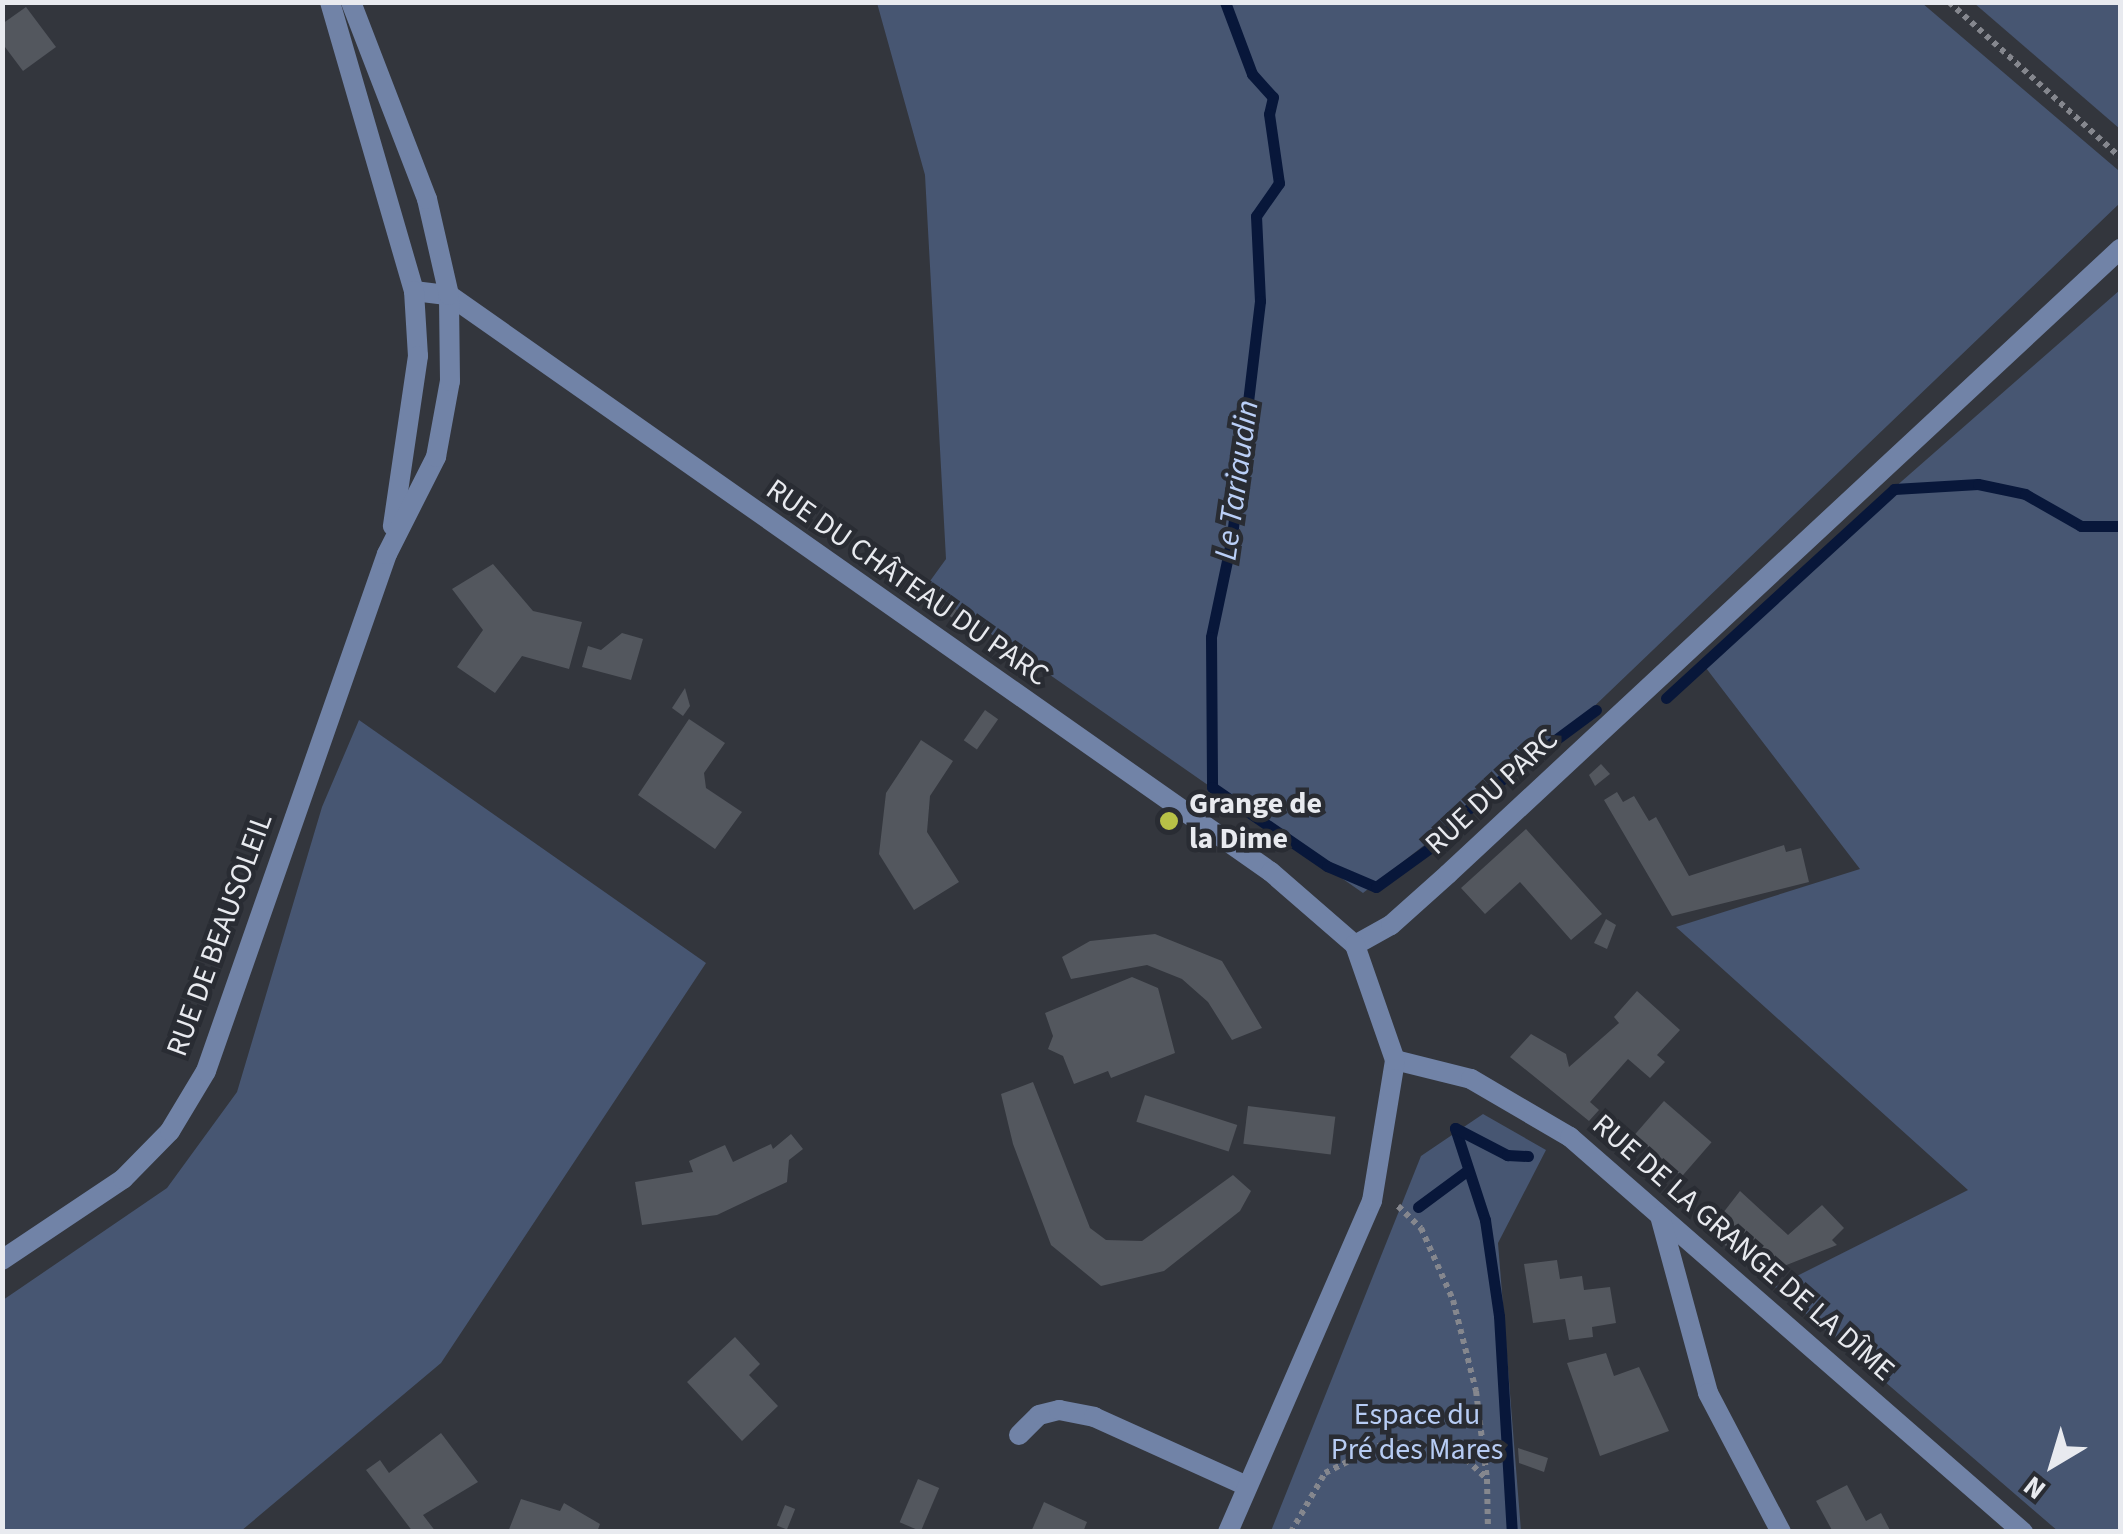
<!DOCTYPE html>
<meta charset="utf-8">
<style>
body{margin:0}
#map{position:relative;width:2123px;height:1534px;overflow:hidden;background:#33363d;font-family:"Source Sans 3",sans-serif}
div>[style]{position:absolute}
.green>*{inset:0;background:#475672}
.stream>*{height:11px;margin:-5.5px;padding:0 5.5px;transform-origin:5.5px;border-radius:5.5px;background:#08173a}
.building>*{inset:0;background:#53575e;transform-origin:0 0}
.path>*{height:6px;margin-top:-3px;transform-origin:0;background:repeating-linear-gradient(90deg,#85878e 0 5px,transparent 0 10px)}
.minor>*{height:20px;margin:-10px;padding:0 10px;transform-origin:10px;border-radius:10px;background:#7183a7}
.tertiary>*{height:20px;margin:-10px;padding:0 10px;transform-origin:10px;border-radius:10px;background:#7183a7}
.dots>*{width:28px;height:28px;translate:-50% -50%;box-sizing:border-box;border:5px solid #292c33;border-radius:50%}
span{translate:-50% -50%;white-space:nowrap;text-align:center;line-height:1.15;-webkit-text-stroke:9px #292c33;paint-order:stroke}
.street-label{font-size:30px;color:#e8eaef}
.poi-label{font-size:30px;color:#e8eaef;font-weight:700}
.left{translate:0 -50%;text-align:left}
.park-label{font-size:30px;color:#b7ccf4}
.water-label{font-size:32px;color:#bacff7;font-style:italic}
.frame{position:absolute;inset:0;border:5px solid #e8eaef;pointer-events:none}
.north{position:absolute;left:2003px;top:1414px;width:100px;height:100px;-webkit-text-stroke:8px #292c33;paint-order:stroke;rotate:218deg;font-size:28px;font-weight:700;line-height:40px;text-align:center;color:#e8eaef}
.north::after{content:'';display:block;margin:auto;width:35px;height:45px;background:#e8eaef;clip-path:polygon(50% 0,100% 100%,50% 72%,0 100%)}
</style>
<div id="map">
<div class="green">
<div style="clip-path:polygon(877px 3px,1922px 3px,2118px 170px,2120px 203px,1561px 738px,1363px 893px,925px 588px,946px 559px,925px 175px)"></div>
<div style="clip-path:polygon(1974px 3px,2120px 3px,2120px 129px)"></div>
<div style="clip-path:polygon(2120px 290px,2120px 1531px,2059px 1532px,1775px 1287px,1968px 1190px,1676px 927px,1860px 869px,1706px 668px,1894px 488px)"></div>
<div style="clip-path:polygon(359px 720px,706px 963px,441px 1363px,241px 1531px,3px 1531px,3px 1300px,167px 1188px,237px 1092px,322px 807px)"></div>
<div style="clip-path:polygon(1483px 1114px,1546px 1150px,1498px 1243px,1521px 1531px,1271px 1531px,1421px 1156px)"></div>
</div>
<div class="stream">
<div style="left:1225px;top:2px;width:77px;rotate:69.4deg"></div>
<div style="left:1252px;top:74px;width:31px;rotate:48deg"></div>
<div style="left:1273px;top:97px;width:17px;rotate:103deg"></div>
<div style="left:1269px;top:114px;width:70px;rotate:81.8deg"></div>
<div style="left:1279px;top:183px;width:40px;rotate:124.9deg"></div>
<div style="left:1256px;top:216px;width:85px;rotate:87.3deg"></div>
<div style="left:1260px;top:301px;width:238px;rotate:96.8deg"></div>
<div style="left:1232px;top:537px;width:102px;rotate:101.9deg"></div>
<div style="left:1211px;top:637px;width:150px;rotate:89.6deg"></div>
<div style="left:1212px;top:787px;width:140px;rotate:34.5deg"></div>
<div style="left:1327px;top:866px;width:53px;rotate:23.2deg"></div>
<div style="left:1376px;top:887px;width:72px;rotate:-35.9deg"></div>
<div style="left:1434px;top:845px;width:74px;rotate:-46.1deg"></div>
<div style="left:1485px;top:792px;width:138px;rotate:-36.5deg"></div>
<div style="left:1666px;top:698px;width:309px;rotate:-42.5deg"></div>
<div style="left:1894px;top:489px;width:84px;rotate:-3.4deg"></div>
<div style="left:1978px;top:484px;width:48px;rotate:12deg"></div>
<div style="left:2025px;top:494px;width:64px;rotate:29.7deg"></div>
<div style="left:2081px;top:526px;width:39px"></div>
<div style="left:1455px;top:1128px;width:97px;rotate:71.9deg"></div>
<div style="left:1485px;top:1220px;width:97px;rotate:81.7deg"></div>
<div style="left:1499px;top:1316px;width:216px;rotate:86.6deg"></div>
<div style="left:1455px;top:1128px;width:59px;rotate:27.4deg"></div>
<div style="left:1507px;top:1155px;width:21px;rotate:3deg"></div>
<div style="left:1418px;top:1207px;width:62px;rotate:-36.5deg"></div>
</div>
<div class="building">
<div style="clip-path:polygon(26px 7px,56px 47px,23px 71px,2px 43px,2px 24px)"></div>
<div style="clip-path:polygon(493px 564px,533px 611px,582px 622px,569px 669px,522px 656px,495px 693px,457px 667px,483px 630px,452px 589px)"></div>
<div style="left:943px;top:602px;width:16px;height:9px;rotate:30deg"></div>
<div style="clip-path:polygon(622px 633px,643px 639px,631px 680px,582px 667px,588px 646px,601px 650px)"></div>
<div style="clip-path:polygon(685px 688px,690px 706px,683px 716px,672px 708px)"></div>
<div style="left:985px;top:710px;width:16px;height:37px;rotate:35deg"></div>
<div style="clip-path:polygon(689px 719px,725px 743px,704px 773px,706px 788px,742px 812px,715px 849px,638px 795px)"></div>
<div style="clip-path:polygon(921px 740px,953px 761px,930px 796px,927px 832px,959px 882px,914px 910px,879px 854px,886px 793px)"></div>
<div style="clip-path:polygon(1601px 764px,1610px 774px,1595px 786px,1589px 775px)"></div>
<div style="clip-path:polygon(1617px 792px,1623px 802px,1634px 796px,1649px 821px,1656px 817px,1689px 876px,1784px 845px,1786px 852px,1801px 848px,1809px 882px,1672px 916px,1604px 800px)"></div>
<div style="clip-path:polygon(1526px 829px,1602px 914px,1571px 940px,1520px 882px,1485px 914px,1461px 888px)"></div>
<div style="clip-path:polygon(1606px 919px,1616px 925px,1607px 949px,1594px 943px)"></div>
<div style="clip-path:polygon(1155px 934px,1222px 961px,1262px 1028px,1232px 1040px,1208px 1002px,1182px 979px,1147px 965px,1071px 979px,1062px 957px,1090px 941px)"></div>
<div style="clip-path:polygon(1132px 977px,1158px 988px,1175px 1053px,1111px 1078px,1108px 1071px,1074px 1084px,1063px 1056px,1048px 1049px,1053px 1036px,1045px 1013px)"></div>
<div style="clip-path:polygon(1637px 991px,1680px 1030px,1657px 1055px,1665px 1062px,1650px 1078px,1628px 1059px,1590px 1102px,1599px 1110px,1589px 1121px,1510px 1057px,1531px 1034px,1566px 1054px,1569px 1067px,1619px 1023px,1614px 1017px)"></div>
<div style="clip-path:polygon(1033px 1082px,1090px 1228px,1106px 1240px,1142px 1241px,1233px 1175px,1251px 1191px,1240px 1211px,1164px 1271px,1101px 1286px,1051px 1245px,1013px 1144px,1001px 1094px)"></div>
<div style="left:1145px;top:1095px;width:97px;height:28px;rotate:18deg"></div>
<div style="left:1664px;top:1101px;width:63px;height:45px;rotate:41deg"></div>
<div style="left:1248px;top:1106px;width:88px;height:38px;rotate:7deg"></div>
<div style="clip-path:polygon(791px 1134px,803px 1149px,789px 1160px,787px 1182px,717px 1215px,642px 1225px,635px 1182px,693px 1172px,689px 1161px,725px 1145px,733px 1162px,771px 1144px,773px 1149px)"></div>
<div style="clip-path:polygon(1740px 1191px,1788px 1235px,1822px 1205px,1844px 1228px,1832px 1240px,1837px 1245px,1779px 1268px,1773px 1263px,1761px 1277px,1709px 1231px)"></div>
<div style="clip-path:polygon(1557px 1260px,1560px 1279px,1582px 1276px,1584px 1290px,1610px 1287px,1616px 1323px,1592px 1327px,1593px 1337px,1569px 1340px,1565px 1319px,1533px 1323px,1524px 1264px)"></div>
<div style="clip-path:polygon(735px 1337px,760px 1364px,749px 1375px,778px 1406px,742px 1441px,687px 1382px)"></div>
<div style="clip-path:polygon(1606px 1353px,1614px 1376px,1639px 1367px,1669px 1431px,1600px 1456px,1567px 1363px)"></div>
<div style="clip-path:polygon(441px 1433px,478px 1482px,423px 1515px,436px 1532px,413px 1532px,366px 1470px,380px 1460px,389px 1473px)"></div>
<div style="clip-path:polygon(1518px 1448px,1548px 1458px,1544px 1472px,1519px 1463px)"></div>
<div style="left:918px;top:1479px;width:23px;height:47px;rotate:23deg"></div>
<div style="clip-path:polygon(1847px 1485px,1866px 1521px,1881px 1513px,1891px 1532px,1833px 1532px,1816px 1501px)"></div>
<div style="clip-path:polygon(521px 1499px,560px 1511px,564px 1503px,600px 1524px,597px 1532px,508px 1532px)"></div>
<div style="clip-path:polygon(1044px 1502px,1087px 1522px,1083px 1532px,1031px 1532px)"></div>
<div style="left:785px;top:1505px;width:11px;height:22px;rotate:22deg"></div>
</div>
<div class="path">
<div style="left:1949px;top:2px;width:231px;rotate:42.2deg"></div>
<div style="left:1398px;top:1206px;width:32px;rotate:44deg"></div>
<div style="left:1421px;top:1228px;width:79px;rotate:66deg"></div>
<div style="left:1453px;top:1300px;width:94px;rotate:75.8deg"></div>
<div style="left:1476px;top:1391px;width:89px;rotate:82.9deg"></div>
<div style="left:1291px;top:1532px;width:68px;rotate:-60deg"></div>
<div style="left:1325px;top:1473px;width:69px;rotate:-26.6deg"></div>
<div style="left:1387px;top:1442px;width:43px;rotate:5.3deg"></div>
<div style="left:1430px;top:1446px;width:38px;rotate:20deg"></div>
<div style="left:1466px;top:1459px;width:29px;rotate:44deg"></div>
<div style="left:1487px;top:1479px;width:53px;rotate:88.9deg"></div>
</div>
<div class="minor">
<div style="left:414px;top:291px;width:35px;rotate:7deg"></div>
<div style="left:449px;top:295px;width:1004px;rotate:35.07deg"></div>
<div style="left:1271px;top:872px;width:111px;rotate:41deg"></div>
<div style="left:1355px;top:945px;width:41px;rotate:-29.1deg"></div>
<div style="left:1391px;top:925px;width:76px;rotate:-41.8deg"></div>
<div style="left:1448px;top:874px;width:918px;rotate:-42.92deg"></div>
<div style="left:1395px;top:1060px;width:78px;rotate:14deg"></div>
<div style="left:1471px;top:1079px;width:115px;rotate:30.4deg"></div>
<div style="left:1570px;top:1137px;width:601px;rotate:41.09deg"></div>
<div style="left:1660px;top:1216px;width:183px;rotate:74.8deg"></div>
<div style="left:1708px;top:1393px;width:157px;rotate:62.3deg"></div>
<div style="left:1019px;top:1435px;width:28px;rotate:-45deg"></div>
<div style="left:1039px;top:1415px;width:21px;rotate:-14deg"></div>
<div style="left:1059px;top:1410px;width:36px;rotate:11deg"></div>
<div style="left:1094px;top:1417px;width:168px;rotate:24.3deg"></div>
<div style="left:1228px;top:1532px;width:361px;rotate:-66.5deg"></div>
<div style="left:1372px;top:1201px;width:143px;rotate:-80.7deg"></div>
<div style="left:1395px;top:1060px;width:122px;rotate:-109.2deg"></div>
</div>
<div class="tertiary">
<div style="left:330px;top:2px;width:301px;rotate:73.8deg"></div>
<div style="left:414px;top:291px;width:65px;rotate:86.5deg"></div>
<div style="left:418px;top:356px;width:172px;rotate:98.4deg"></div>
<div style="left:2px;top:1260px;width:146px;rotate:-33.8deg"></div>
<div style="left:123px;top:1179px;width:67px;rotate:-45.6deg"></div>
<div style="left:170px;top:1131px;width:70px;rotate:-59deg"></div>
<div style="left:206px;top:1071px;width:548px;rotate:-70.71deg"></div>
<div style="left:387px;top:554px;width:109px;rotate:-63.2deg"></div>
<div style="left:436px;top:457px;width:77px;rotate:-79.6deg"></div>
<div style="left:450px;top:381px;width:86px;rotate:-90.7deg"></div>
<div style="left:449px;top:295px;width:98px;rotate:-102.9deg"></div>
<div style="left:427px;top:199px;width:211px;rotate:-111.1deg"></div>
</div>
<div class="dots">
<div style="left:1169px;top:821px;background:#b7c147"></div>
</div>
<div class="street-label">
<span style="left:907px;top:583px;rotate:35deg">RUE DU CHÂTEAU DU PARC</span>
<span style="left:1492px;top:792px;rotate:-43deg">RUE DU PARC</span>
<span style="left:220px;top:935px;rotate:-70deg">RUE DE BEAUSOLEIL</span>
<span style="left:1743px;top:1248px;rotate:41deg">RUE DE LA GRANGE DE LA DÎME</span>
</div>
<div class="poi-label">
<span class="left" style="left:1189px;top:821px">Grange de<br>la Dime</span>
</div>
<div class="park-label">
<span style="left:1417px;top:1432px">Espace du<br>Pré des Mares</span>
</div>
<div class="water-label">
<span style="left:1237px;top:480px;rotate:-82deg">Le Tariaudin</span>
</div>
<div class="frame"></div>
<div class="north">N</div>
</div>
